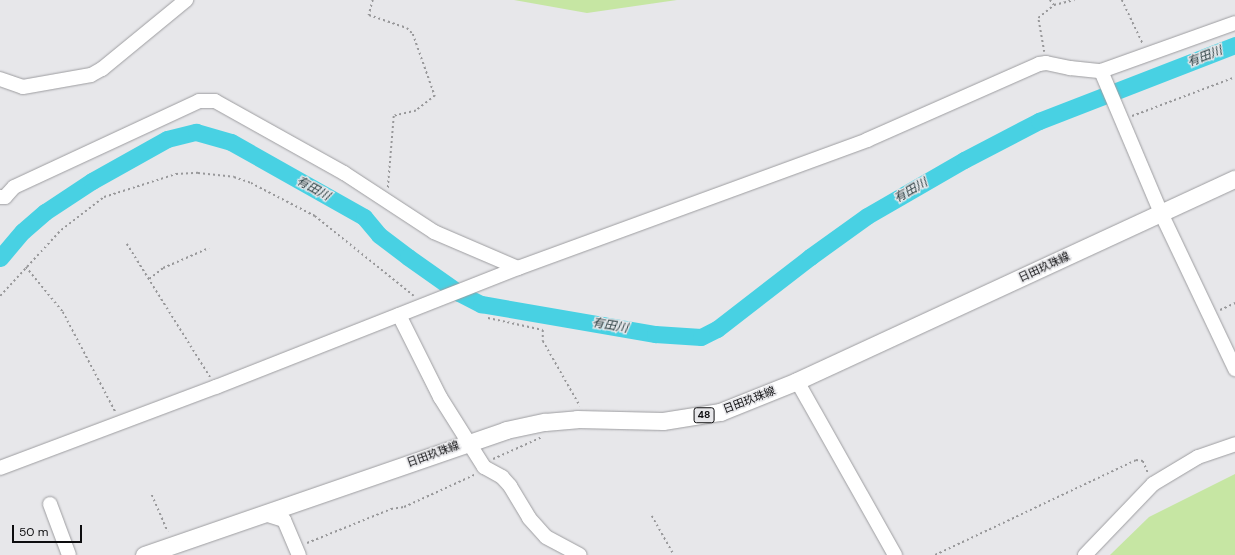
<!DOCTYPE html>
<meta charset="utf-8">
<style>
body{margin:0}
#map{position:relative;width:1235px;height:555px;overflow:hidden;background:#e7e7ea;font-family:"DM Sans","Noto Sans JP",sans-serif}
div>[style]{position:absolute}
.green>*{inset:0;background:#c6e6a3}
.river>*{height:17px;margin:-8.5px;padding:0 8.5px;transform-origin:8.5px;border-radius:8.5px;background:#48d1e3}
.path>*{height:1.5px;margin-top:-0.75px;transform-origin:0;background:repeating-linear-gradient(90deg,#98989a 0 2px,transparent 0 5px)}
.roads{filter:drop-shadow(0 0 1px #9d9da0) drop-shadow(0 0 1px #9d9da0)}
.minor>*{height:14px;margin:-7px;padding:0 7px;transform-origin:7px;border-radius:7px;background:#fff}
.major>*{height:17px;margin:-8.5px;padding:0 8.5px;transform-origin:8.5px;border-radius:8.5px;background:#fff}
span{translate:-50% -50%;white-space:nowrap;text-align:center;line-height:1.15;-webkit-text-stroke:3px #e7e7ea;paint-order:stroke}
.shield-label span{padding:1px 3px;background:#e7e7ea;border:1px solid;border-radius:3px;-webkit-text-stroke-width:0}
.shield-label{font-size:10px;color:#0d0d0f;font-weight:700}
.street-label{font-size:11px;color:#0d0d0f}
.water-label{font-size:12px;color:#1c3336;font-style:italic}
.scale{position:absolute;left:12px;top:525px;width:70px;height:18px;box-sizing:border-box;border:2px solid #0d0d0f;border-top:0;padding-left:5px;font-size:12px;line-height:14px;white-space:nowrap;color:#0d0d0f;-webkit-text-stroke:3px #e7e7ea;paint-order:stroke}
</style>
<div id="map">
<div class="green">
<div style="clip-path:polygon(514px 0,677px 0,587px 13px)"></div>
<div style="clip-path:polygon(1235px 474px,1235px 555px,1110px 555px,1149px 517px)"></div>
</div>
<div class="river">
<div style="left:0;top:258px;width:35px;rotate:-50deg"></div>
<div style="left:23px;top:231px;width:29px;rotate:-41deg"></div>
<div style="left:45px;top:212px;width:56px;rotate:-33.4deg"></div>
<div style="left:92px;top:181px;width:86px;rotate:-29.2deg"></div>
<div style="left:167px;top:139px;width:30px;rotate:-14deg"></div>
<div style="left:196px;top:132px;width:36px;rotate:16deg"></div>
<div style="left:231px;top:142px;width:153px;rotate:29.4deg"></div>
<div style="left:364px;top:217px;width:23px;rotate:50deg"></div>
<div style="left:379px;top:235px;width:36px;rotate:37deg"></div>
<div style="left:408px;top:257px;width:62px;rotate:35.2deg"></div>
<div style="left:459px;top:293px;width:25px;rotate:27deg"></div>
<div style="left:481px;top:304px;width:177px;rotate:9.8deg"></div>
<div style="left:655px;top:334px;width:46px;rotate:3.7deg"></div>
<div style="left:701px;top:337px;width:18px;rotate:-27deg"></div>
<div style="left:717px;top:329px;width:118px;rotate:-37.7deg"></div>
<div style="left:810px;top:257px;width:70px;rotate:-35.7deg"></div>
<div style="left:867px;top:216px;width:112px;rotate:-30deg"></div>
<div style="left:964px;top:160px;width:85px;rotate:-27.5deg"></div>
<div style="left:1039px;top:121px;width:210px;rotate:-21.2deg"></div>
</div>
<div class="path">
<div style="left:373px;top:0;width:16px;rotate:105deg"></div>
<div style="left:369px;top:15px;width:40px;rotate:18.9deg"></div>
<div style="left:407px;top:28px;width:8px;rotate:45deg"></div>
<div style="left:413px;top:34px;width:66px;rotate:70.5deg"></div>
<div style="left:435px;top:96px;width:24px;rotate:142deg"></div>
<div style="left:416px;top:111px;width:23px;rotate:167deg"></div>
<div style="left:394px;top:116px;width:73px;rotate:94.7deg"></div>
<div style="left:1050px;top:0;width:6px;rotate:51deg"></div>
<div style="left:1122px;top:0;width:49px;rotate:64.5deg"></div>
<div style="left:1044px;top:52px;width:35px;rotate:-100deg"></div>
<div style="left:1038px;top:18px;width:21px;rotate:-39deg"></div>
<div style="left:1054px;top:5px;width:21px;rotate:-14deg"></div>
<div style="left:1132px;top:116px;width:110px;rotate:-20.7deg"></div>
<div style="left:127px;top:244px;width:157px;rotate:58deg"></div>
<div style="left:26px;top:267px;width:58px;rotate:50.6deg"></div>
<div style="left:63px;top:312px;width:114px;rotate:62.3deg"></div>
<div style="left:149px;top:279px;width:18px;rotate:-38deg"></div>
<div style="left:163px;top:268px;width:50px;rotate:-23.5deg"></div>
<div style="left:0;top:296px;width:90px;rotate:-47.3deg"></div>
<div style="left:61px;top:230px;width:54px;rotate:-37.5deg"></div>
<div style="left:104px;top:197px;width:76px;rotate:-17.7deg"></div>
<div style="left:176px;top:174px;width:22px;rotate:-3deg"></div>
<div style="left:198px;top:173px;width:36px;rotate:6deg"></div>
<div style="left:234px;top:177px;width:18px;rotate:19deg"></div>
<div style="left:251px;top:183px;width:72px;rotate:27.3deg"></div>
<div style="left:315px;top:216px;width:127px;rotate:38.9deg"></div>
<div style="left:1220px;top:310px;width:17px;rotate:-25deg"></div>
<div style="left:488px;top:318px;width:56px;rotate:12.3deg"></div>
<div style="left:543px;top:330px;width:11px;rotate:90deg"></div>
<div style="left:543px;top:341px;width:75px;rotate:60.4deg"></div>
<div style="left:493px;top:459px;width:54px;rotate:-24.2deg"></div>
<div style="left:152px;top:495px;width:40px;rotate:66.6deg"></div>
<div style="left:652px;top:516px;width:45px;rotate:60.6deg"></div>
<div style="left:307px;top:543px;width:91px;rotate:-22deg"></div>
<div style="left:391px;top:509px;width:13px;rotate:-9deg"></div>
<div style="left:404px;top:507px;width:79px;rotate:-24.6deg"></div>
<div style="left:935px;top:555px;width:222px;rotate:-25.3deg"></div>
<div style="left:1136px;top:460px;width:7px;rotate:8deg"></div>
<div style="left:1143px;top:461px;width:13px;rotate:67deg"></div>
</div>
<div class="roads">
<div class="minor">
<div style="left:1101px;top:71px;width:154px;rotate:67.1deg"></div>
<div style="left:1161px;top:213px;width:173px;rotate:64.6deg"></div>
<div style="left:0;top:79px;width:24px;rotate:19deg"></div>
<div style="left:23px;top:87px;width:69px;rotate:-10deg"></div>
<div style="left:91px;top:75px;width:13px;rotate:-29deg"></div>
<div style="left:102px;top:69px;width:109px;rotate:-39.4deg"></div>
<div style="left:0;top:197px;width:5px"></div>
<div style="left:5px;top:197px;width:13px;rotate:-48deg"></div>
<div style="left:14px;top:187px;width:204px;rotate:-24.9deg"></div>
<div style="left:199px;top:101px;width:16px"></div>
<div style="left:215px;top:101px;width:148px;rotate:29.2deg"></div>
<div style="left:344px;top:173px;width:108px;rotate:33.2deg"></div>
<div style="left:434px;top:232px;width:91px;rotate:23.2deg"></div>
<div style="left:399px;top:315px;width:92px;rotate:63.4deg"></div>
<div style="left:440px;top:397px;width:83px;rotate:57.8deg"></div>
<div style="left:484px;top:467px;width:21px;rotate:29deg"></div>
<div style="left:502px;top:477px;width:12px;rotate:48deg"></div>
<div style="left:510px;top:486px;width:37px;rotate:59deg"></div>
<div style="left:529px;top:518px;width:25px;rotate:48deg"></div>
<div style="left:546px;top:537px;width:38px;rotate:28deg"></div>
<div style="left:797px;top:381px;width:200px;rotate:60.6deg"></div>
<div style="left:0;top:468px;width:231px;rotate:-20.6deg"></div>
<div style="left:216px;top:387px;width:325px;rotate:-21.5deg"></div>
<div style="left:518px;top:268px;width:372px;rotate:-20.1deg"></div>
<div style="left:867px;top:140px;width:188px;rotate:-23.8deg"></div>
<div style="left:1039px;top:64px;width:7px;rotate:-8deg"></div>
<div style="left:1046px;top:63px;width:25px;rotate:12deg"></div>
<div style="left:1070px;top:68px;width:31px;rotate:6deg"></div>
<div style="left:1101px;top:71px;width:142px;rotate:-19.7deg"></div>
<div style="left:50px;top:504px;width:54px;rotate:69.6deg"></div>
<div style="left:265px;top:514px;width:20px;rotate:18deg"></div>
<div style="left:284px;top:520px;width:38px;rotate:67deg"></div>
<div style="left:1085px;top:555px;width:98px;rotate:-46.2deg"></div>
<div style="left:1153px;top:484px;width:52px;rotate:-31deg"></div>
<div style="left:1198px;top:457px;width:39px;rotate:-19deg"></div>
</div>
<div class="major">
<div style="left:144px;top:555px;width:383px;rotate:-19deg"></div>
<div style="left:506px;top:430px;width:40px;rotate:-12deg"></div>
<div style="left:545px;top:422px;width:32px;rotate:-5deg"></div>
<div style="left:577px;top:419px;width:86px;rotate:1.3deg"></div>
<div style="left:663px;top:421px;width:58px;rotate:-9deg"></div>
<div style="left:720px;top:412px;width:83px;rotate:-21.9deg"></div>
<div style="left:797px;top:381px;width:482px;rotate:-24.8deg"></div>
</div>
</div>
<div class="shield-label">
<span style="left:704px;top:415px">48</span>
</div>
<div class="street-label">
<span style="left:1044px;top:267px;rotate:-25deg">日田玖珠線</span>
<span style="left:749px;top:400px;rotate:-21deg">日田玖珠線</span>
<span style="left:433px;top:454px;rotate:-20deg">日田玖珠線</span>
</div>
<div class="water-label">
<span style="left:1205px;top:57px;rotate:-21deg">有田川</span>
<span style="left:313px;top:189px;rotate:29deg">有田川</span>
<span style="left:911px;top:191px;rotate:-30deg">有田川</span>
<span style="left:610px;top:326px;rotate:10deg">有田川</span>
</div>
<div class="scale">50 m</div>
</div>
